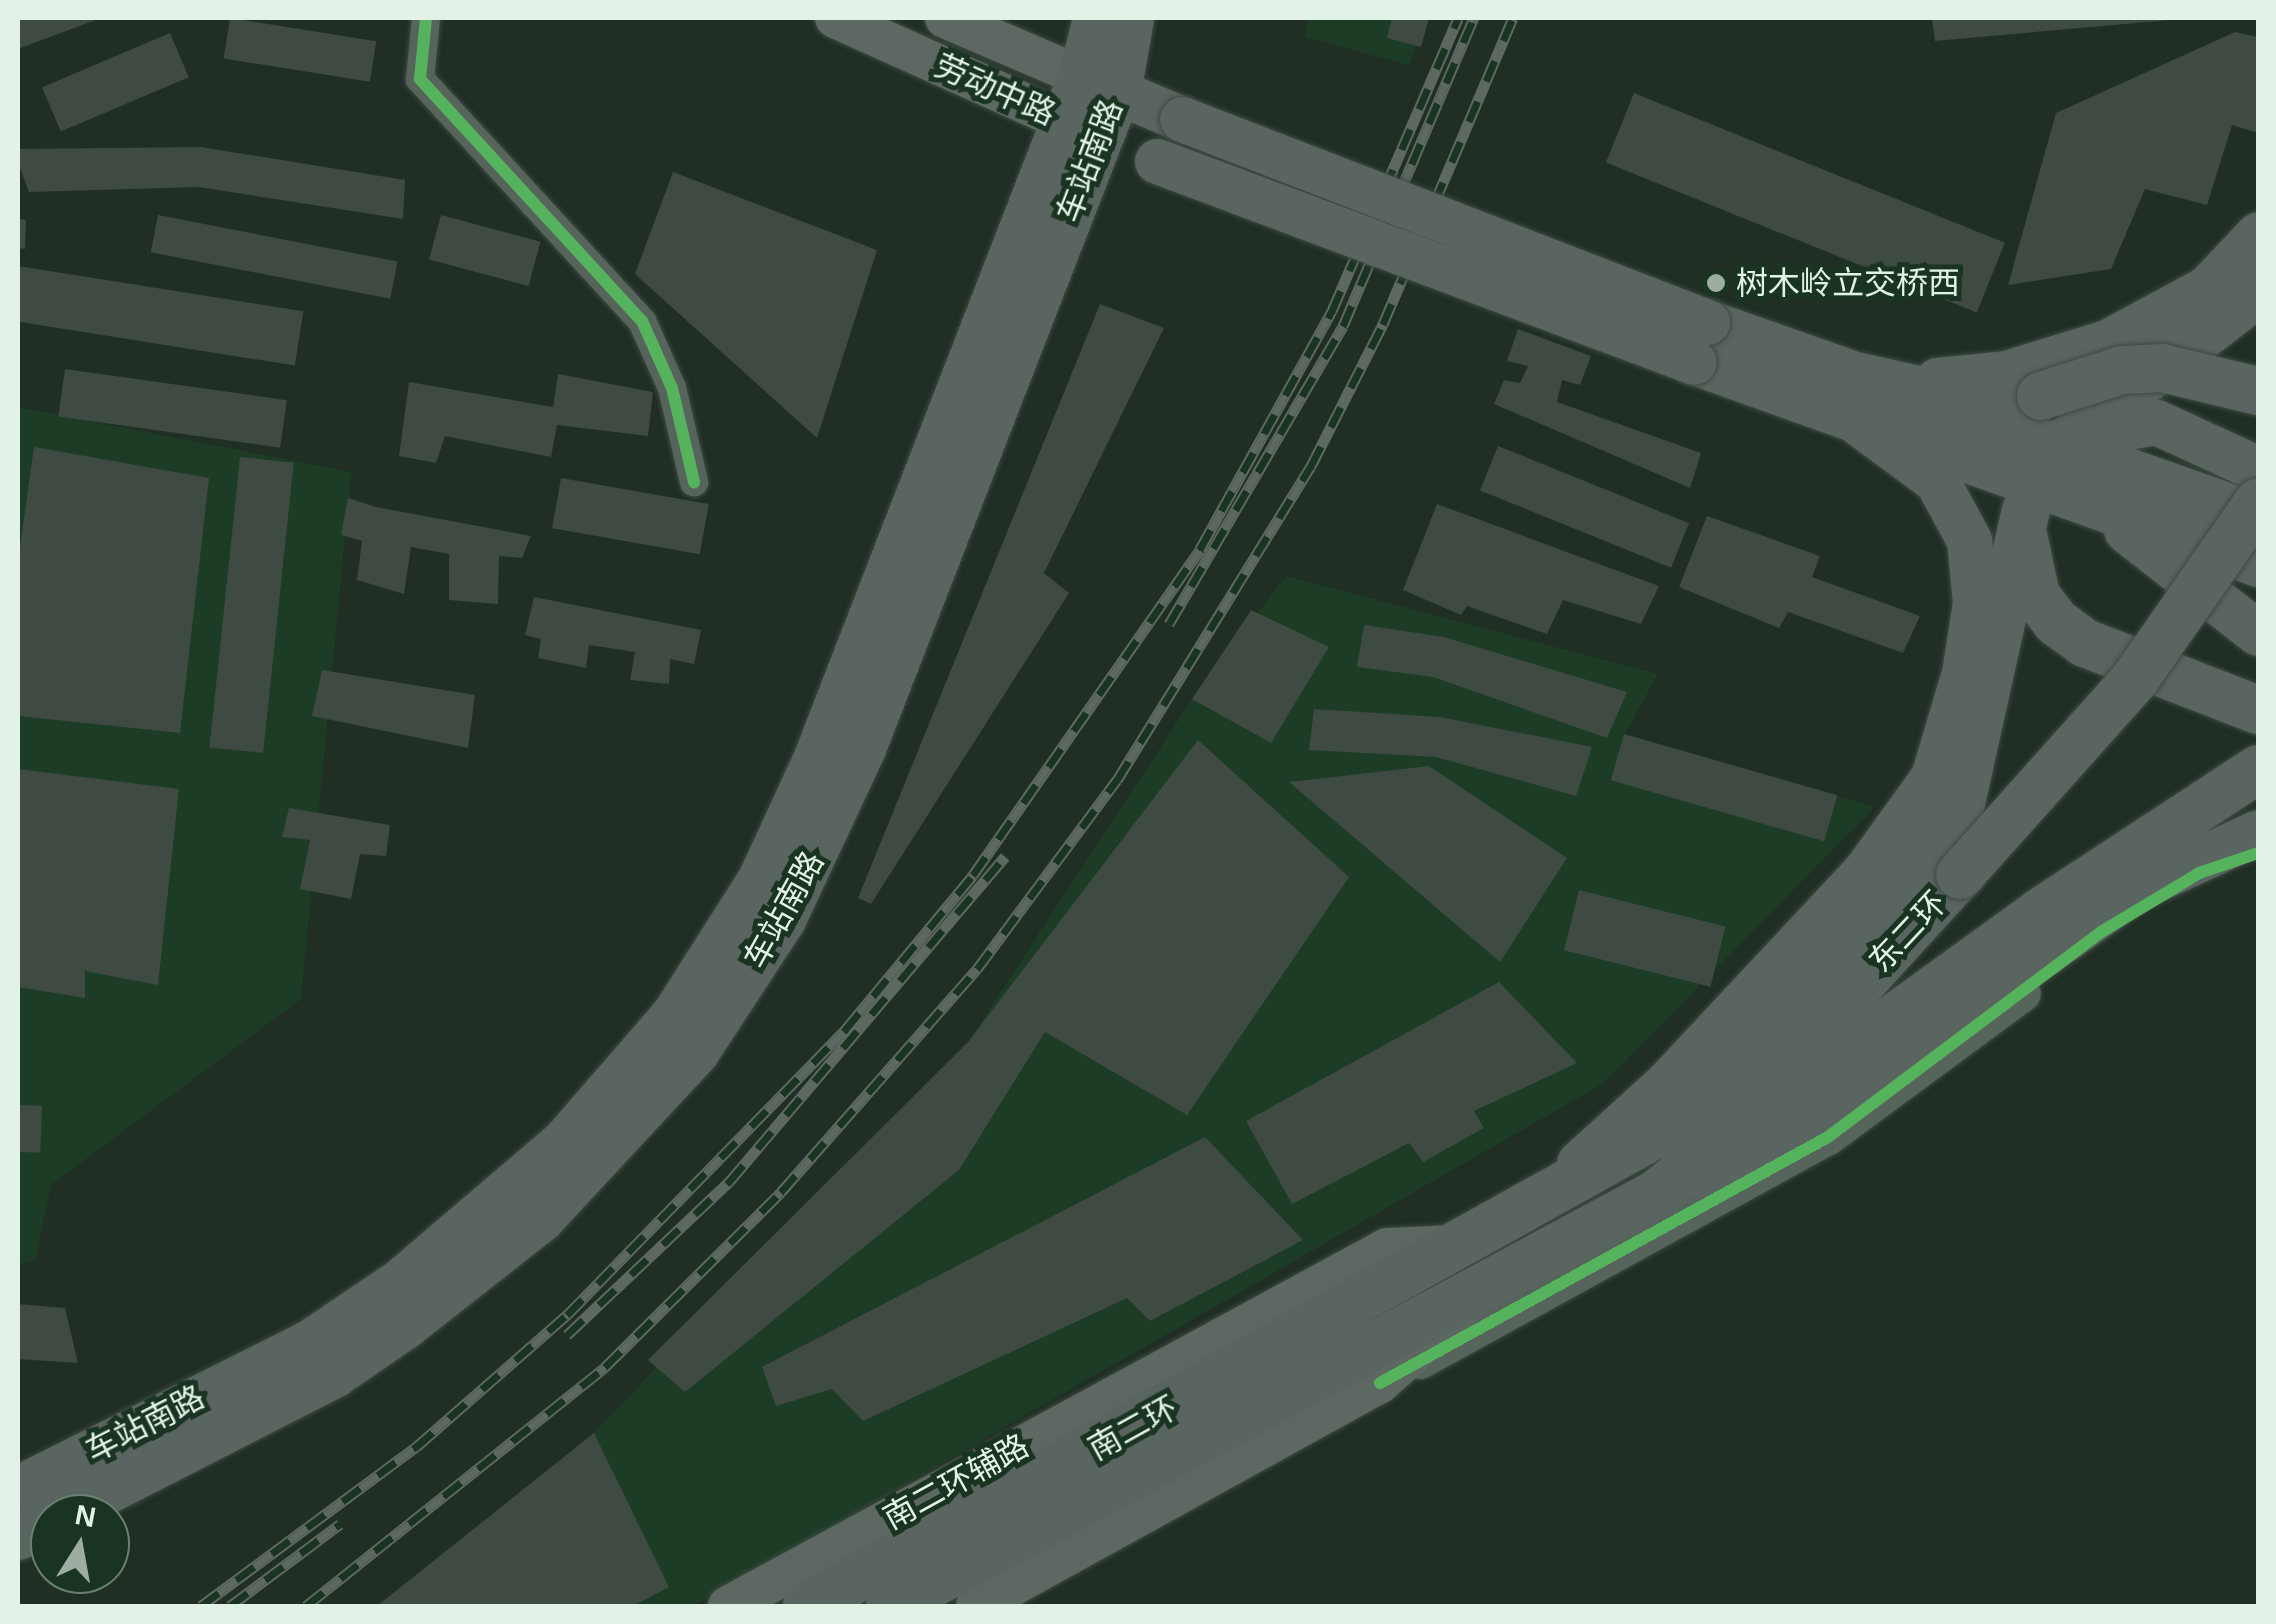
<!DOCTYPE html>
<meta charset="utf-8">
<style>
body{margin:0}
#map{position:relative;width:2276px;height:1624px;overflow:hidden;background:#202e24;font-family:Helvetica,"Noto Sans SC",sans-serif}
div>[style]{position:absolute}
.built>*{inset:0;background:#1d3c26}
.building>*{inset:0;background:#3e4a42;transform-origin:0 0}
.roads{filter:drop-shadow(0 0 2px #3d4a41) drop-shadow(0 0 2px #3d4a41)}
.minor>*{height:28px;margin:-14px;padding:0 14px;transform-origin:14px;border-radius:14px;background:#57645b}
.tertiary>*{height:35px;margin:-17.5px;padding:0 17.5px;transform-origin:17.5px;border-radius:17.5px;background:#57645b}
.secondary>*{height:40px;margin:-20px;padding:0 20px;transform-origin:20px;border-radius:20px;background:#5e6863}
.primary>*{height:45px;margin:-22.5px;padding:0 22.5px;transform-origin:22.5px;border-radius:22.5px;background:#5a6460}
.trunk>*{height:48px;margin:-24px;padding:0 24px;transform-origin:24px;border-radius:24px;background:#5a6460}
.rail>*{height:11px;margin-top:-5.5px;transform-origin:0;background:repeating-linear-gradient(90deg,#1a3422 0 22px,#5d6960 0 44px);box-sizing:border-box;border-block:2px solid #5d6960}
.bridges{filter:drop-shadow(0 0 2px #3d4a41) drop-shadow(0 0 2px #3d4a41)}
.primary-bridge>*{height:45px;margin:-22.5px;padding:0 22.5px;transform-origin:22.5px;border-radius:22.5px;background:#5a6460}
.trunk-bridge>*{height:48px;margin:-24px;padding:0 24px;transform-origin:24px;border-radius:24px;background:#5a6460}
.cycleway>*{height:12px;margin:-6px;padding:0 6px;transform-origin:6px;border-radius:6px;background:#56b35d}
.dots>*{width:28px;height:28px;translate:-50% -50%;box-sizing:border-box;border:5px solid #1a3422;border-radius:50%}
span{translate:-50% -50%;white-space:nowrap;text-align:center;line-height:1.15;-webkit-text-stroke:10px #1a3422;paint-order:stroke}
.street-label{font-size:32px;color:#e2f2e6}
.poi-label{font-size:32px;color:#e2f2e6}
.left{translate:0 -50%;text-align:left}
.frame{position:absolute;inset:0;border:20px solid #e2f2e6;pointer-events:none}
.north{position:absolute;left:30px;top:1494px;width:100px;height:100px;box-sizing:border-box;background:#1a3422;border:2px solid #6a8070;border-radius:50%;rotate:11deg;font-size:28px;font-weight:700;line-height:40px;text-align:center;color:#e2f2e6}
.north::after{content:'';display:block;margin:auto;width:35px;height:45px;background:#9eada2;clip-path:polygon(50% 0,100% 100%,50% 72%,0 100%)}
</style>
<div id="map">
<div class="built">
<div style="clip-path:polygon(1309px 18px,1427px 18px,1409px 65px,1305px 37px)"></div>
<div style="clip-path:polygon(18px 407px,351px 472px,301px 999px,51px 1185px,35px 1260px,18px 1265px)"></div>
<div style="clip-path:polygon(1286px 576px,1658px 674px,1625px 734px,1875px 807px,1604px 1083px,695px 1605px,377px 1606px,594px 1433px,968px 1042px,1192px 699px)"></div>
</div>
<div class="building">
<div style="clip-path:polygon(18px 18px,101px 18px,18px 49px)"></div>
<div style="left:230px;top:18px;width:148px;height:41px;rotate:9deg"></div>
<div style="clip-path:polygon(1392px 18px,1429px 18px,1421px 47px,1387px 38px)"></div>
<div style="clip-path:polygon(1932px 18px,2170px 18px,2170px 20px,1935px 41px)"></div>
<div style="clip-path:polygon(2235px 32px,2258px 37px,2258px 133px,2232px 125px,2207px 205px,2145px 189px,2111px 269px,2008px 285px,2056px 113px)"></div>
<div style="left:170px;top:33px;width:48px;height:139px;rotate:67deg"></div>
<div style="left:1634px;top:93px;width:400px;height:75px;rotate:22deg"></div>
<div style="clip-path:polygon(201px 147px,405px 180px,403px 219px,199px 187px,29px 192px,18px 163px,18px 149px)"></div>
<div style="clip-path:polygon(673px 172px,877px 250px,817px 438px,635px 274px)"></div>
<div style="left:158px;top:215px;width:244px;height:38px;rotate:11deg"></div>
<div style="left:441px;top:215px;width:103px;height:46px;rotate:15deg"></div>
<div style="clip-path:polygon(18px 218px,26px 220px,25px 249px,18px 248px)"></div>
<div style="left:18px;top:266px;width:289px;height:55px;rotate:9deg"></div>
<div style="clip-path:polygon(1100px 304px,1164px 328px,1044px 573px,1069px 593px,871px 904px,858px 898px)"></div>
<div style="clip-path:polygon(1518px 329px,1591px 356px,1580px 385px,1562px 380px,1557px 402px,1701px 453px,1690px 488px,1494px 404px,1504px 380px,1520px 383px,1528px 366px,1507px 361px)"></div>
<div style="left:65px;top:369px;width:224px;height:48px;rotate:8deg"></div>
<div style="clip-path:polygon(558px 374px,653px 392px,648px 436px,557px 425px,551px 457px,445px 436px,436px 463px,399px 456px,409px 382px,553px 407px)"></div>
<div style="left:1498px;top:446px;width:206px;height:48px;rotate:22deg"></div>
<div style="clip-path:polygon(34px 447px,209px 478px,180px 733px,18px 716px,18px 561px)"></div>
<div style="left:240px;top:457px;width:54px;height:292px;rotate:6deg"></div>
<div style="left:561px;top:478px;width:150px;height:51px;rotate:10deg"></div>
<div style="clip-path:polygon(348px 498px,376px 507px,531px 536px,522px 558px,499px 556px,498px 604px,449px 600px,449px 554px,411px 547px,404px 594px,357px 580px,362px 541px,341px 535px)"></div>
<div style="clip-path:polygon(1437px 504px,1659px 586px,1641px 624px,1563px 600px,1547px 634px,1467px 606px,1461px 615px,1403px 590px)"></div>
<div style="clip-path:polygon(1707px 516px,1820px 556px,1812px 577px,1920px 616px,1903px 653px,1788px 612px,1779px 628px,1679px 587px)"></div>
<div style="clip-path:polygon(534px 597px,701px 630px,694px 664px,670px 659px,669px 684px,630px 680px,635px 652px,589px 645px,586px 668px,538px 658px,541px 639px,525px 635px)"></div>
<div style="clip-path:polygon(1251px 610px,1329px 647px,1271px 743px,1192px 699px)"></div>
<div style="clip-path:polygon(1364px 625px,1444px 637px,1627px 692px,1607px 738px,1433px 677px,1357px 667px)"></div>
<div style="clip-path:polygon(322px 670px,475px 695px,468px 748px,312px 716px)"></div>
<div style="clip-path:polygon(1314px 709px,1440px 717px,1592px 747px,1576px 796px,1436px 757px,1309px 750px)"></div>
<div style="left:1624px;top:734px;width:222px;height:48px;rotate:16deg"></div>
<div style="clip-path:polygon(1198px 740px,1349px 877px,1187px 1115px,1045px 1032px,959px 1170px,685px 1392px,648px 1360px,968px 1042px)"></div>
<div style="clip-path:polygon(1429px 766px,1567px 858px,1500px 962px,1289px 782px)"></div>
<div style="clip-path:polygon(18px 769px,179px 789px,158px 985px,85px 971px,85px 998px,18px 987px)"></div>
<div style="clip-path:polygon(289px 808px,390px 825px,386px 856px,360px 854px,351px 899px,300px 889px,310px 840px,282px 837px)"></div>
<div style="left:1579px;top:890px;width:151px;height:62px;rotate:14deg"></div>
<div style="clip-path:polygon(1499px 982px,1577px 1063px,1474px 1111px,1484px 1128px,1423px 1162px,1409px 1143px,1292px 1204px,1246px 1121px)"></div>
<div style="left:18px;top:1105px;width:24px;height:47px;rotate:2deg"></div>
<div style="clip-path:polygon(1205px 1137px,1303px 1240px,1150px 1321px,1127px 1298px,863px 1421px,832px 1389px,776px 1406px,762px 1367px)"></div>
<div style="clip-path:polygon(18px 1304px,65px 1308px,78px 1363px,18px 1359px)"></div>
<div style="clip-path:polygon(594px 1433px,669px 1587px,633px 1606px,377px 1606px)"></div>
</div>
<div class="roads">
<div class="minor">
<div style="left:426px;top:18px;width:61px;rotate:95.6deg"></div>
<div style="left:420px;top:79px;width:328px;rotate:47.5deg"></div>
<div style="left:642px;top:321px;width:73px;rotate:65.9deg"></div>
<div style="left:672px;top:388px;width:97px;rotate:76.8deg"></div>
</div>
<div class="tertiary">
<div style="left:1420px;top:1361px;width:465px;rotate:-28.8deg"></div>
<div style="left:1828px;top:1137px;width:242px;rotate:-36.4deg"></div>
</div>
<div class="secondary">
<div style="left:835px;top:18px;width:281px;rotate:24.2deg"></div>
<div style="left:945px;top:18px;width:181px;rotate:23.2deg"></div>
<div style="left:728px;top:1606px;width:750px;rotate:-28.51deg"></div>
<div style="left:1387px;top:1248px;width:69px;rotate:-2.5deg"></div>
<div style="left:976px;top:1606px;width:461px;rotate:-28.9deg"></div>
<div style="left:1380px;top:1383px;width:104px;rotate:-41.5deg"></div>
</div>
<div class="primary">
<div style="left:1118px;top:92px;width:69px;rotate:22.9deg"></div>
<div style="left:1707px;top:322px;width:584px;rotate:19.4deg"></div>
<div style="left:1694px;top:362px;width:599px;rotate:19.71deg"></div>
<div style="left:1937px;top:380px;width:69px;rotate:-5.8deg"></div>
<div style="left:2006px;top:373px;width:106px;rotate:-17.1deg"></div>
<div style="left:2107px;top:342px;width:114px;rotate:-28.4deg"></div>
<div style="left:2207px;top:288px;width:74px;rotate:-46.6deg"></div>
<div style="left:2074px;top:436px;width:83px;rotate:-9.7deg"></div>
<div style="left:2156px;top:422px;width:112px;rotate:24.7deg"></div>
<div style="left:2126px;top:530px;width:167px;rotate:38deg"></div>
<div style="left:1579px;top:1163px;width:115px;rotate:-42.2deg"></div>
<div style="left:1664px;top:1086px;width:296px;rotate:-46.9deg"></div>
<div style="left:1866px;top:870px;width:115px;rotate:-54.2deg"></div>
<div style="left:1933px;top:777px;width:109px;rotate:-73.4deg"></div>
<div style="left:1964px;top:673px;width:71px;rotate:-81.1deg"></div>
<div style="left:1975px;top:603px;width:63px;rotate:-95.4deg"></div>
<div style="left:1969px;top:540px;width:67px;rotate:-118.5deg"></div>
<div style="left:1937px;top:481px;width:96px;rotate:-143.5deg"></div>
<div style="left:1699px;top:1174px;width:147px;rotate:-27.6deg"></div>
<div style="left:1829px;top:1106px;width:377px;rotate:-35.3deg"></div>
<div style="left:2137px;top:888px;width:133px;rotate:-24.8deg"></div>
<div style="left:18px;top:1488px;width:324px;rotate:-26.6deg"></div>
<div style="left:308px;top:1343px;width:111px;rotate:-34deg"></div>
<div style="left:400px;top:1281px;width:216px;rotate:-40.5deg"></div>
<div style="left:564px;top:1141px;width:168px;rotate:-49.1deg"></div>
<div style="left:674px;top:1014px;width:160px;rotate:-57.5deg"></div>
<div style="left:760px;top:879px;width:134px;rotate:-65.3deg"></div>
<div style="left:816px;top:757px;width:732px;rotate:-68.77deg"></div>
<div style="left:1081px;top:75px;width:59px;rotate:-76.2deg"></div>
<div style="left:62px;top:1514px;width:307px;rotate:-27.1deg"></div>
<div style="left:335px;top:1374px;width:85px;rotate:-34.4deg"></div>
<div style="left:405px;top:1326px;width:173px;rotate:-38.2deg"></div>
<div style="left:541px;top:1219px;width:228px;rotate:-47.1deg"></div>
<div style="left:696px;top:1052px;width:159px;rotate:-56.8deg"></div>
<div style="left:783px;top:919px;width:189px;rotate:-64.9deg"></div>
<div style="left:863px;top:748px;width:704px;rotate:-68.76deg"></div>
<div style="left:1118px;top:92px;width:75px;rotate:-80deg"></div>
<div style="left:18px;top:1537px;width:36px;rotate:-28deg"></div>
</div>
<div class="trunk">
<div style="left:1860px;top:377px;width:106px;rotate:12.6deg"></div>
<div style="left:1963px;top:400px;width:78px;rotate:-2.9deg"></div>
<div style="left:2072px;top:436px;width:235px;rotate:-37.6deg"></div>
<div style="left:2024px;top:539px;width:58px;rotate:78.1deg"></div>
<div style="left:2036px;top:596px;width:33px;rotate:52deg"></div>
<div style="left:2056px;top:622px;width:36px;rotate:36deg"></div>
<div style="left:2085px;top:643px;width:186px;rotate:21.2deg"></div>
<div style="left:1707px;top:1079px;width:117px;rotate:-42.6deg"></div>
<div style="left:1793px;top:1000px;width:259px;rotate:-49.5deg"></div>
<div style="left:1961px;top:803px;width:299px;rotate:-77.5deg"></div>
<div style="left:1785px;top:1097px;width:314px;rotate:-35.9deg"></div>
<div style="left:2039px;top:913px;width:262px;rotate:-33.3deg"></div>
<div style="left:807px;top:1606px;width:1077px;rotate:-29.06deg"></div>
<div style="left:1748px;top:1083px;width:157px;rotate:-41.6deg"></div>
<div style="left:1865px;top:979px;width:141px;rotate:-47.6deg"></div>
<div style="left:890px;top:1606px;width:870px;rotate:-28.27deg"></div>
<div style="left:1656px;top:1194px;width:194px;rotate:-38.5deg"></div>
</div>
</div>
<div class="rail">
<div style="left:1169px;top:624px;width:345px;rotate:-59.7deg"></div>
<div style="left:1343px;top:326px;width:335px;rotate:-67deg"></div>
<div style="left:567px;top:1335px;width:223px;rotate:-43.4deg"></div>
<div style="left:729px;top:1182px;width:427px;rotate:-49.7deg"></div>
<div style="left:201px;top:1606px;width:267px;rotate:-36.5deg"></div>
<div style="left:416px;top:1447px;width:201px;rotate:-41.2deg"></div>
<div style="left:567px;top:1315px;width:398px;rotate:-45.7deg"></div>
<div style="left:845px;top:1030px;width:201px;rotate:-50.4deg"></div>
<div style="left:973px;top:875px;width:397px;rotate:-55.1deg"></div>
<div style="left:1200px;top:549px;width:272px;rotate:-61deg"></div>
<div style="left:1332px;top:311px;width:319px;rotate:-66.7deg"></div>
<div style="left:230px;top:1606px;width:137px;rotate:-36.7deg"></div>
<div style="left:306px;top:1606px;width:383px;rotate:-38.6deg"></div>
<div style="left:605px;top:1367px;width:248px;rotate:-44.8deg"></div>
<div style="left:781px;top:1192px;width:297px;rotate:-48.7deg"></div>
<div style="left:977px;top:969px;width:235px;rotate:-53.5deg"></div>
<div style="left:1117px;top:780px;width:369px;rotate:-58.3deg"></div>
<div style="left:1311px;top:466px;width:159px;rotate:-63.1deg"></div>
<div style="left:1383px;top:324px;width:332px;rotate:-67deg"></div>
</div>
<div class="bridges">
<div class="primary-bridge">
<div style="left:1182px;top:119px;width:563px;rotate:21.14deg"></div>
<div style="left:1157px;top:161px;width:573px;rotate:20.52deg"></div>
</div>
<div class="trunk-bridge">
<div style="left:2041px;top:396px;width:85px;rotate:-17.8deg"></div>
<div style="left:2122px;top:370px;width:40px;rotate:-2.9deg"></div>
<div style="left:2162px;top:368px;width:99px;rotate:13.5deg"></div>
<div style="left:1960px;top:875px;width:263px;rotate:-48.2deg"></div>
<div style="left:2135px;top:679px;width:215px;rotate:-55.1deg"></div>
</div>
</div>
<div class="cycleway">
<div style="left:426px;top:18px;width:61px;rotate:95.6deg"></div>
<div style="left:420px;top:79px;width:328px;rotate:47.5deg"></div>
<div style="left:642px;top:321px;width:73px;rotate:65.9deg"></div>
<div style="left:672px;top:388px;width:97px;rotate:76.8deg"></div>
<div style="left:1380px;top:1383px;width:511px;rotate:-28.77deg"></div>
<div style="left:1828px;top:1137px;width:341px;rotate:-36.9deg"></div>
<div style="left:2101px;top:932px;width:114px;rotate:-31deg"></div>
<div style="left:2199px;top:873px;width:62px;rotate:-18.7deg"></div>
</div>
<div class="dots">
<div style="left:1716px;top:283px;background:#9eada2"></div>
</div>
<div class="street-label">
<span style="left:995px;top:90px;rotate:24deg">劳动中路</span>
<span style="left:1090px;top:161px;rotate:-69deg">车站南路</span>
<span style="left:784px;top:910px;rotate:-61deg">车站南路</span>
<span style="left:1908px;top:932px;rotate:-47deg">东二环</span>
<span style="left:145px;top:1424px;rotate:-27deg">车站南路</span>
<span style="left:1133px;top:1428px;rotate:-29deg">南二环</span>
<span style="left:956px;top:1482px;rotate:-29deg">南二环辅路</span>
</div>
<div class="poi-label">
<span class="left" style="left:1736px;top:283px">树木岭立交桥西</span>
</div>
<div class="frame"></div>
<div class="north">N</div>
</div>
